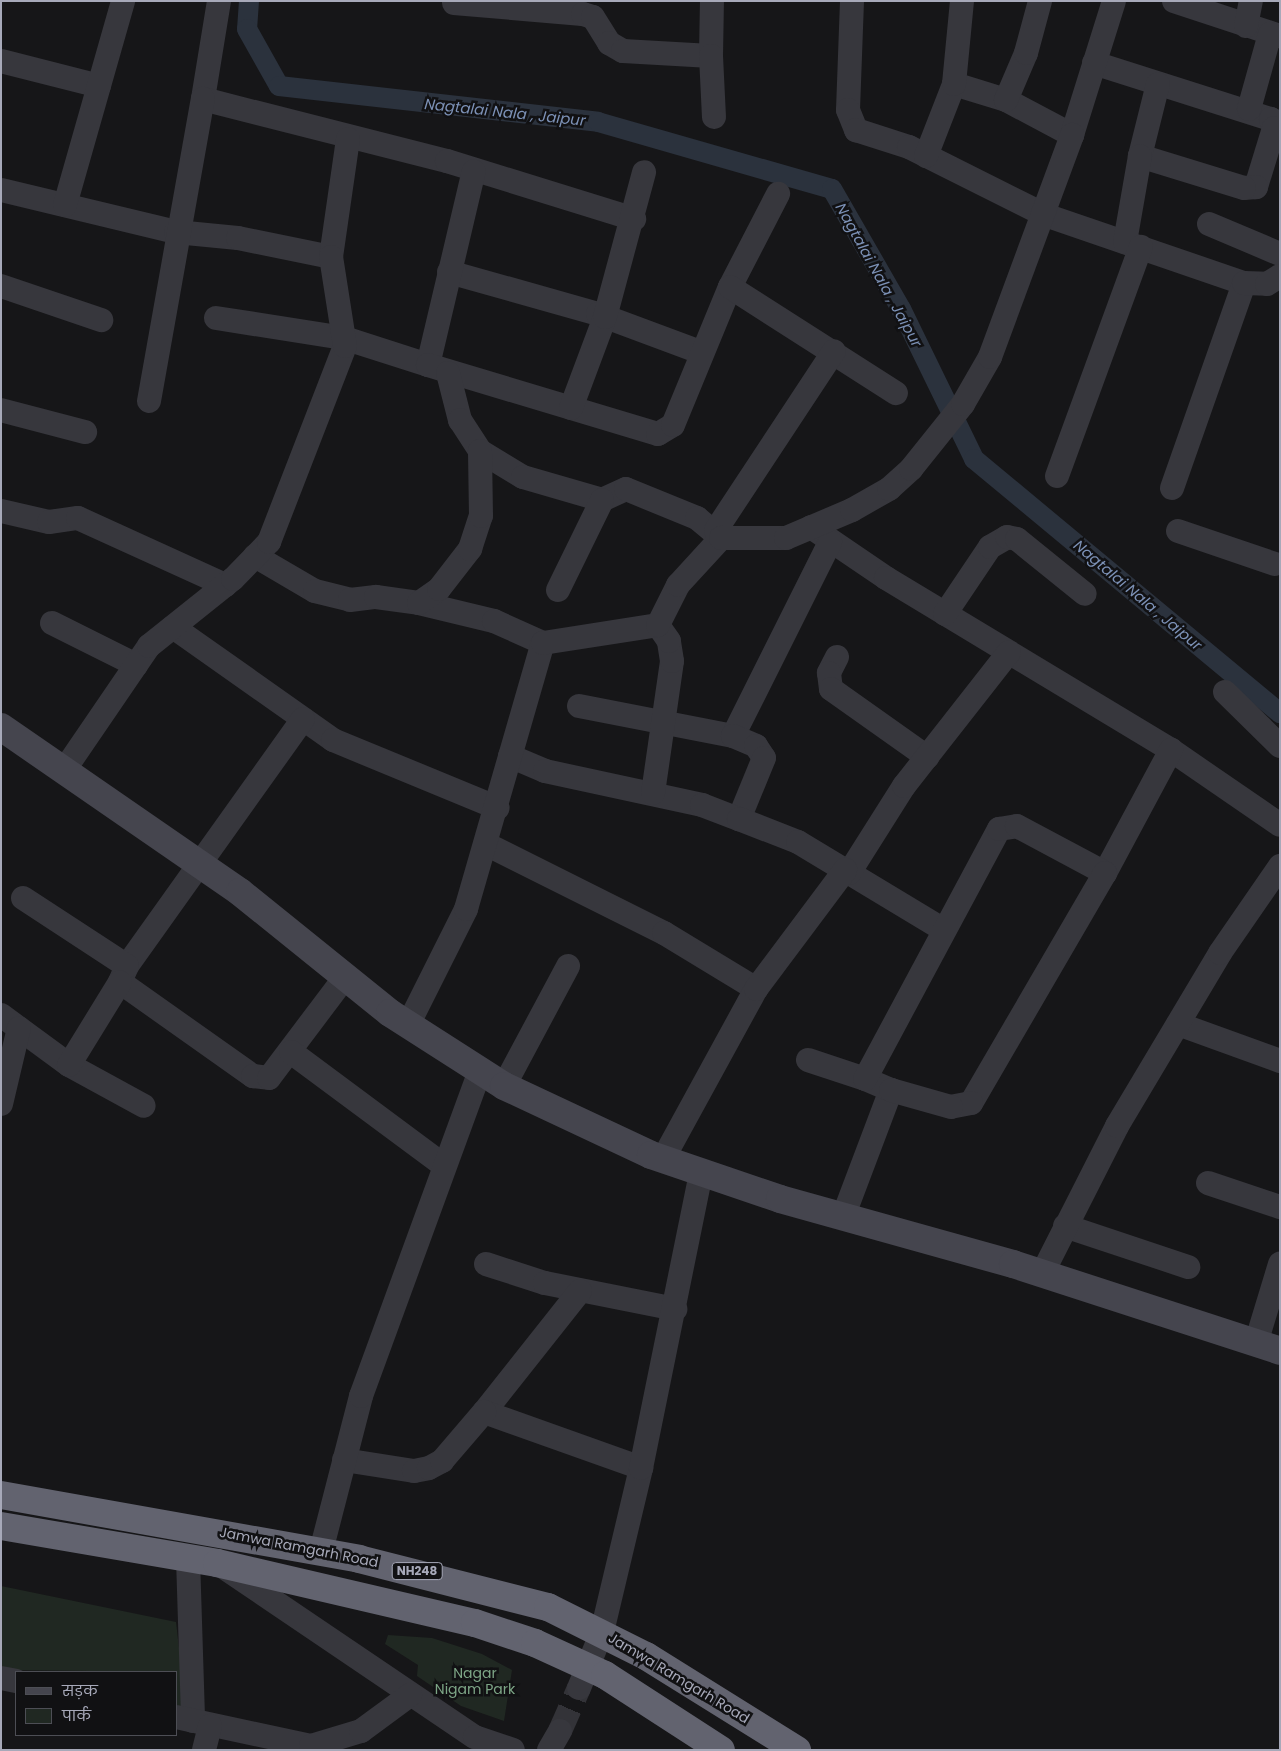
<!DOCTYPE html>
<meta charset="utf-8">
<style>
body{margin:0}
#map{position:relative;width:1281px;height:1751px;overflow:hidden;background:#161618;font-family:Poppins,"Noto Sans Devanagari",sans-serif}
div>[style]{position:absolute}
.green>*{inset:0;background:#202822}
.canal>*{height:20px;margin:-10px;padding:0 10px;transform-origin:10px;border-radius:10px;background:#2b323d}
.street-tunnel>*{height:24px;margin-top:-12px;transform-origin:0;background:repeating-linear-gradient(90deg,#333338 0 24px,transparent 0 36px)}
.street>*{height:24px;margin:-12px;padding:0 12px;transform-origin:12px;border-radius:12px;background:#37373d}
.secondary>*{height:28px;margin:-14px;padding:0 14px;transform-origin:14px;border-radius:14px;background:#45454e}
.highway>*{height:28px;margin:-14px;padding:0 14px;transform-origin:14px;border-radius:14px;background:#62636f}
span{translate:-50% -50%;white-space:nowrap;text-align:center;line-height:1.15;-webkit-text-stroke:5px #111113;paint-order:stroke}
.shield-label span{padding:1px 4px;background:#111113;border:1px solid;border-radius:4px;-webkit-text-stroke-width:0}
.shield-label{font-size:12px;color:#a7a9b9;font-weight:700}
.street-label{font-size:14px;color:#a7a9b9}
.park-label{font-size:14px;color:#7da586}
.water-label{font-size:15px;color:#7c91b6;font-style:italic}
.frame{position:absolute;inset:0;border:2px solid #a7a9b9;pointer-events:none}
.legend{position:absolute;left:15px;top:1671px;width:162px;height:65px;box-sizing:border-box;background:#111113;border:1px solid #4d4e55;margin:0;padding:6px 9px;list-style:none;font-size:15px;color:#a7a9b9}
.legend li{display:flex;align-items:center;gap:10px;height:25px}
.legend b{width:25px;border:1px solid #4d4e55}
</style>
<div id="map">
<div class="green">
<div style="clip-path:polygon(1px 1586px,176px 1622px,186px 1709px,176px 1705px,176px 1672px,1px 1670px)"></div>
<div style="clip-path:polygon(388px 1635px,432px 1638px,482px 1654px,512px 1670px,504px 1721px,461px 1706px,417px 1676px,418px 1665px,385px 1644px)"></div>
</div>
<div class="canal">
<div style="left:249px;top:1px;width:28px;rotate:94deg"></div>
<div style="left:247px;top:29px;width:65px;rotate:60.7deg"></div>
<div style="left:279px;top:86px;width:321px;rotate:6.4deg"></div>
<div style="left:598px;top:122px;width:243px;rotate:16deg"></div>
<div style="left:832px;top:189px;width:138px;rotate:60.1deg"></div>
<div style="left:901px;top:309px;width:167px;rotate:64deg"></div>
<div style="left:974px;top:459px;width:398px;rotate:39.7deg"></div>
</div>
<div class="street-tunnel">
<div style="left:560px;top:1731px;width:47px;rotate:-66.2deg"></div>
</div>
<div class="street">
<div style="left:219px;top:1px;width:99px;rotate:99.3deg"></div>
<div style="left:203px;top:99px;width:252px;rotate:14.3deg"></div>
<div style="left:447px;top:161px;width:196px;rotate:17.2deg"></div>
<div style="left:852px;top:1px;width:109px;rotate:92.1deg"></div>
<div style="left:848px;top:110px;width:22px;rotate:68deg"></div>
<div style="left:856px;top:130px;width:56px;rotate:17.8deg"></div>
<div style="left:909px;top:147px;width:152px;rotate:26.6deg"></div>
<div style="left:1045px;top:215px;width:210px;rotate:18.9deg"></div>
<div style="left:1174px;top:1px;width:112px;rotate:18.3deg"></div>
<div style="left:454px;top:3px;width:129px;rotate:4.9deg"></div>
<div style="left:583px;top:14px;width:10px;rotate:17deg"></div>
<div style="left:593px;top:17px;width:31px;rotate:58deg"></div>
<div style="left:609px;top:43px;width:16px;rotate:30deg"></div>
<div style="left:623px;top:51px;width:88px;rotate:3.3deg"></div>
<div style="left:711px;top:56px;width:55px;rotate:-89deg"></div>
<div style="left:1246px;top:26px;width:25px;rotate:-79deg"></div>
<div style="left:711px;top:56px;width:61px;rotate:87.2deg"></div>
<div style="left:1px;top:61px;width:101px;rotate:14.3deg"></div>
<div style="left:1094px;top:63px;width:186px;rotate:17.6deg"></div>
<div style="left:1271px;top:119px;width:9px;rotate:72deg"></div>
<div style="left:1274px;top:128px;width:62px;rotate:107deg"></div>
<div style="left:1256px;top:187px;width:12px;rotate:175deg"></div>
<div style="left:1244px;top:188px;width:109px;rotate:-162.9deg"></div>
<div style="left:1140px;top:156px;width:74px;rotate:-76deg"></div>
<div style="left:954px;top:84px;width:54px;rotate:17.1deg"></div>
<div style="left:1006px;top:100px;width:75px;rotate:27.9deg"></div>
<div style="left:1072px;top:135px;width:140px;rotate:-72.6deg"></div>
<div style="left:1006px;top:100px;width:51px;rotate:-66.9deg"></div>
<div style="left:1026px;top:53px;width:54px;rotate:-74.9deg"></div>
<div style="left:1249px;top:109px;width:78px;rotate:-74.4deg"></div>
<div style="left:926px;top:156px;width:77px;rotate:-68.7deg"></div>
<div style="left:954px;top:84px;width:83px;rotate:-84.5deg"></div>
<div style="left:1px;top:190px;width:180px;rotate:13.5deg"></div>
<div style="left:176px;top:232px;width:62px;rotate:5.5deg"></div>
<div style="left:238px;top:238px;width:95px;rotate:11.5deg"></div>
<div style="left:331px;top:257px;width:119px;rotate:-81.8deg"></div>
<div style="left:65px;top:205px;width:212px;rotate:-74.1deg"></div>
<div style="left:1209px;top:224px;width:77px;rotate:22.9deg"></div>
<div style="left:1125px;top:242px;width:87px;rotate:-80.1deg"></div>
<div style="left:449px;top:272px;width:155px;rotate:15.7deg"></div>
<div style="left:598px;top:314px;width:109px;rotate:20.4deg"></div>
<div style="left:1px;top:286px;width:106px;rotate:18.8deg"></div>
<div style="left:730px;top:287px;width:105px;rotate:-62.7deg"></div>
<div style="left:216px;top:318px;width:130px;rotate:8.9deg"></div>
<div style="left:344px;top:338px;width:88px;rotate:17.8deg"></div>
<div style="left:428px;top:365px;width:199px;rotate:-76.7deg"></div>
<div style="left:428px;top:365px;width:240px;rotate:16.7deg"></div>
<div style="left:658px;top:434px;width:17px;rotate:-31deg"></div>
<div style="left:673px;top:425px;width:149px;rotate:-67.6deg"></div>
<div style="left:730px;top:287px;width:197px;rotate:32.6deg"></div>
<div style="left:448px;top:373px;width:49px;rotate:75.7deg"></div>
<div style="left:460px;top:420px;width:37px;rotate:57deg"></div>
<div style="left:480px;top:451px;width:50px;rotate:31.2deg"></div>
<div style="left:523px;top:477px;width:82px;rotate:16.2deg"></div>
<div style="left:602px;top:500px;width:26px;rotate:-25deg"></div>
<div style="left:626px;top:489px;width:77px;rotate:22.2deg"></div>
<div style="left:697px;top:518px;width:31px;rotate:40deg"></div>
<div style="left:149px;top:401px;width:307px;rotate:-79.9deg"></div>
<div style="left:571px;top:408px;width:97px;rotate:-69.5deg"></div>
<div style="left:605px;top:317px;width:150px;rotate:-74.9deg"></div>
<div style="left:1px;top:410px;width:87px;rotate:14.7deg"></div>
<div style="left:1057px;top:476px;width:244px;rotate:-69.9deg"></div>
<div style="left:1172px;top:488px;width:217px;rotate:-70.6deg"></div>
<div style="left:1244px;top:283px;width:23px;rotate:2deg"></div>
<div style="left:1267px;top:284px;width:15px;rotate:-32deg"></div>
<div style="left:1px;top:511px;width:49px;rotate:12.9deg"></div>
<div style="left:49px;top:522px;width:29px;rotate:-8deg"></div>
<div style="left:78px;top:518px;width:162px;rotate:24.5deg"></div>
<div style="left:811px;top:527px;width:91px;rotate:34.2deg"></div>
<div style="left:886px;top:578px;width:333px;rotate:31.1deg"></div>
<div style="left:1171px;top:750px;width:132px;rotate:34.5deg"></div>
<div style="left:716px;top:530px;width:214px;rotate:-56.6deg"></div>
<div style="left:1178px;top:531px;width:102px;rotate:18.8deg"></div>
<div style="left:255px;top:556px;width:69px;rotate:30.3deg"></div>
<div style="left:315px;top:591px;width:36px;rotate:14deg"></div>
<div style="left:350px;top:600px;width:26px;rotate:-7deg"></div>
<div style="left:376px;top:597px;width:43px;rotate:7.9deg"></div>
<div style="left:419px;top:603px;width:77px;rotate:13.5deg"></div>
<div style="left:494px;top:621px;width:54px;rotate:24.2deg"></div>
<div style="left:558px;top:590px;width:100px;rotate:-63.9deg"></div>
<div style="left:419px;top:603px;width:24px;rotate:-35deg"></div>
<div style="left:439px;top:589px;width:51px;rotate:-52.2deg"></div>
<div style="left:470px;top:549px;width:35px;rotate:-72deg"></div>
<div style="left:481px;top:516px;width:65px;rotate:-90.9deg"></div>
<div style="left:945px;top:614px;width:81px;rotate:-56.1deg"></div>
<div style="left:990px;top:547px;width:20px;rotate:-30deg"></div>
<div style="left:1007px;top:537px;width:10px;rotate:11deg"></div>
<div style="left:1017px;top:539px;width:87px;rotate:39deg"></div>
<div style="left:52px;top:623px;width:94px;rotate:26.6deg"></div>
<div style="left:173px;top:627px;width:196px;rotate:35.2deg"></div>
<div style="left:333px;top:740px;width:178px;rotate:22.4deg"></div>
<div style="left:837px;top:657px;width:18px;rotate:117deg"></div>
<div style="left:829px;top:673px;width:16px;rotate:83deg"></div>
<div style="left:831px;top:689px;width:118px;rotate:35.3deg"></div>
<div style="left:1225px;top:692px;width:77px;rotate:44.5deg"></div>
<div style="left:579px;top:706px;width:157px;rotate:11deg"></div>
<div style="left:733px;top:736px;width:217px;rotate:-63.4deg"></div>
<div style="left:303px;top:719px;width:303px;rotate:125.5deg"></div>
<div style="left:127px;top:966px;width:17px;rotate:114deg"></div>
<div style="left:120px;top:982px;width:163px;rotate:35.3deg"></div>
<div style="left:253px;top:1076px;width:16px;rotate:7deg"></div>
<div style="left:269px;top:1078px;width:126px;rotate:-53deg"></div>
<div style="left:733px;top:736px;width:25px;rotate:23deg"></div>
<div style="left:756px;top:746px;width:14px;rotate:56deg"></div>
<div style="left:764px;top:758px;width:66px;rotate:112.3deg"></div>
<div style="left:510px;top:756px;width:38px;rotate:23deg"></div>
<div style="left:545px;top:771px;width:161px;rotate:12.2deg"></div>
<div style="left:702px;top:805px;width:40px;rotate:21deg"></div>
<div style="left:739px;top:819px;width:63px;rotate:21.3deg"></div>
<div style="left:798px;top:842px;width:168px;rotate:31.1deg"></div>
<div style="left:65px;top:769px;width:149px;rotate:-55.7deg"></div>
<div style="left:149px;top:646px;width:107px;rotate:-38.6deg"></div>
<div style="left:233px;top:579px;width:52px;rotate:-45.8deg"></div>
<div style="left:269px;top:542px;width:210px;rotate:-68.8deg"></div>
<div style="left:345px;top:346px;width:90px;rotate:-98.9deg"></div>
<div style="left:653px;top:793px;width:133px;rotate:-81.8deg"></div>
<div style="left:672px;top:661px;width:20px;rotate:-99deg"></div>
<div style="left:669px;top:641px;width:19px;rotate:-125deg"></div>
<div style="left:486px;top:844px;width:199px;rotate:26.6deg"></div>
<div style="left:664px;top:933px;width:108px;rotate:31.3deg"></div>
<div style="left:756px;top:989px;width:194px;rotate:118.7deg"></div>
<div style="left:849px;top:873px;width:103px;rotate:-57.7deg"></div>
<div style="left:904px;top:786px;width:170px;rotate:-51.9deg"></div>
<div style="left:1105px;top:873px;width:140px;rotate:-61.8deg"></div>
<div style="left:23px;top:898px;width:124px;rotate:33.2deg"></div>
<div style="left:756px;top:989px;width:149px;rotate:-53.2deg"></div>
<div style="left:1px;top:1015px;width:84px;rotate:36.3deg"></div>
<div style="left:69px;top:1065px;width:85px;rotate:28.7deg"></div>
<div style="left:1178px;top:1024px;width:109px;rotate:19.9deg"></div>
<div style="left:408px;top:1025px;width:130px;rotate:-63.4deg"></div>
<div style="left:466px;top:909px;width:277px;rotate:-73.9deg"></div>
<div style="left:543px;top:643px;width:116px;rotate:-8.9deg"></div>
<div style="left:658px;top:625px;width:45px;rotate:-63.4deg"></div>
<div style="left:678px;top:585px;width:64px;rotate:-47.5deg"></div>
<div style="left:721px;top:538px;width:65px"></div>
<div style="left:786px;top:538px;width:72px;rotate:-23deg"></div>
<div style="left:852px;top:510px;width:43px;rotate:-29.6deg"></div>
<div style="left:889px;top:489px;width:30px;rotate:-42deg"></div>
<div style="left:911px;top:469px;width:83px;rotate:-51.3deg"></div>
<div style="left:963px;top:404px;width:54px;rotate:-60.1deg"></div>
<div style="left:990px;top:357px;width:237px;rotate:-69.7deg"></div>
<div style="left:291px;top:1052px;width:189px;rotate:36.6deg"></div>
<div style="left:808px;top:1060px;width:60px;rotate:18.4deg"></div>
<div style="left:69px;top:1065px;width:97px;rotate:-58.4deg"></div>
<div style="left:504px;top:1086px;width:136px;rotate:-61.9deg"></div>
<div style="left:1px;top:1104px;width:78px;rotate:-76.7deg"></div>
<div style="left:1208px;top:1183px;width:76px;rotate:18.4deg"></div>
<div style="left:843px;top:1217px;width:136px;rotate:-69.3deg"></div>
<div style="left:891px;top:1090px;width:28px;rotate:-157deg"></div>
<div style="left:865px;top:1079px;width:284px;rotate:-61.8deg"></div>
<div style="left:999px;top:829px;width:18px;rotate:-9deg"></div>
<div style="left:1017px;top:826px;width:100px;rotate:28.1deg"></div>
<div style="left:1105px;top:873px;width:266px;rotate:120.2deg"></div>
<div style="left:971px;top:1103px;width:20px;rotate:169deg"></div>
<div style="left:951px;top:1107px;width:62px;rotate:-164.2deg"></div>
<div style="left:1065px;top:1226px;width:130px;rotate:18.4deg"></div>
<div style="left:486px;top:1264px;width:62px;rotate:17.9deg"></div>
<div style="left:545px;top:1283px;width:133px;rotate:11.3deg"></div>
<div style="left:1042px;top:1274px;width:166px;rotate:-63.1deg"></div>
<div style="left:1117px;top:1126px;width:201px;rotate:-59.2deg"></div>
<div style="left:1220px;top:953px;width:106px;rotate:-55.4deg"></div>
<div style="left:580px;top:1291px;width:154px;rotate:128.4deg"></div>
<div style="left:484px;top:1412px;width:167px;rotate:19.6deg"></div>
<div style="left:1256px;top:1343px;width:83px;rotate:-73.1deg"></div>
<div style="left:344px;top:1460px;width:71px;rotate:8.9deg"></div>
<div style="left:414px;top:1471px;width:15px;rotate:-11deg"></div>
<div style="left:429px;top:1468px;width:15px;rotate:-28deg"></div>
<div style="left:442px;top:1461px;width:65px;rotate:-49.4deg"></div>
<div style="left:321px;top:1551px;width:160px;rotate:-75.5deg"></div>
<div style="left:361px;top:1396px;width:346px;rotate:-69.9deg"></div>
<div style="left:188px;top:1558px;width:163px;rotate:88.2deg"></div>
<div style="left:222px;top:1566px;width:305px;rotate:34.1deg"></div>
<div style="left:475px;top:1737px;width:40px;rotate:18.9deg"></div>
<div style="left:1px;top:1678px;width:15px;rotate:11deg"></div>
<div style="left:579px;top:1688px;width:61px;rotate:-67.7deg"></div>
<div style="left:602px;top:1632px;width:169px;rotate:-76.6deg"></div>
<div style="left:641px;top:1468px;width:302px;rotate:-78.5deg"></div>
<div style="left:176px;top:1717px;width:138px;rotate:12.1deg"></div>
<div style="left:311px;top:1746px;width:52px;rotate:-16.7deg"></div>
<div style="left:361px;top:1731px;width:61px;rotate:-36.3deg"></div>
<div style="left:204px;top:1750px;width:25px;rotate:-76deg"></div>
<div style="left:549px;top:1750px;width:22px;rotate:-60deg"></div>
</div>
<div class="secondary">
<div style="left:1px;top:727px;width:290px;rotate:34.6deg"></div>
<div style="left:240px;top:892px;width:193px;rotate:38.9deg"></div>
<div style="left:390px;top:1013px;width:135px;rotate:32.6deg"></div>
<div style="left:504px;top:1086px;width:162px;rotate:25.1deg"></div>
<div style="left:651px;top:1155px;width:136px;rotate:18.8deg"></div>
<div style="left:780px;top:1199px;width:242px;rotate:15.6deg"></div>
<div style="left:1013px;top:1264px;width:281px;rotate:18deg"></div>
</div>
<div class="highway">
<div style="left:1px;top:1495px;width:364px;rotate:10.1deg"></div>
<div style="left:359px;top:1559px;width:195px;rotate:14.3deg"></div>
<div style="left:548px;top:1607px;width:110px;rotate:26.6deg"></div>
<div style="left:646px;top:1656px;width:178px;rotate:31.9deg"></div>
<div style="left:1px;top:1526px;width:219px;rotate:9.7deg"></div>
<div style="left:217px;top:1563px;width:265px;rotate:13.1deg"></div>
<div style="left:475px;top:1623px;width:63px;rotate:18.4deg"></div>
<div style="left:535px;top:1643px;width:77px;rotate:24.6deg"></div>
<div style="left:605px;top:1675px;width:138px;rotate:32.9deg"></div>
</div>
<div class="shield-label">
<span style="left:417px;top:1571px">NH248</span>
</div>
<div class="street-label">
<span style="left:299px;top:1547px;rotate:11deg">Jamwa Ramgarh Road</span>
<span style="left:679px;top:1678px;rotate:31deg">Jamwa Ramgarh Road</span>
</div>
<div class="park-label">
<span style="left:475px;top:1681px">Nagar<br>Nigam Park</span>
</div>
<div class="water-label">
<span style="left:505px;top:112px;rotate:6deg">Nagtalai Nala , Jaipur</span>
<span style="left:879px;top:275px;rotate:61deg">Nagtalai Nala , Jaipur</span>
<span style="left:1138px;top:595px;rotate:40deg">Nagtalai Nala , Jaipur</span>
</div>
<div class="frame"></div>
<ul class="legend">
<li><b style="height:6px;background:#45454e"></b>सड़क</li>
<li><b style="height:14px;background:#202822"></b>पार्क</li>
</ul>
</div>
